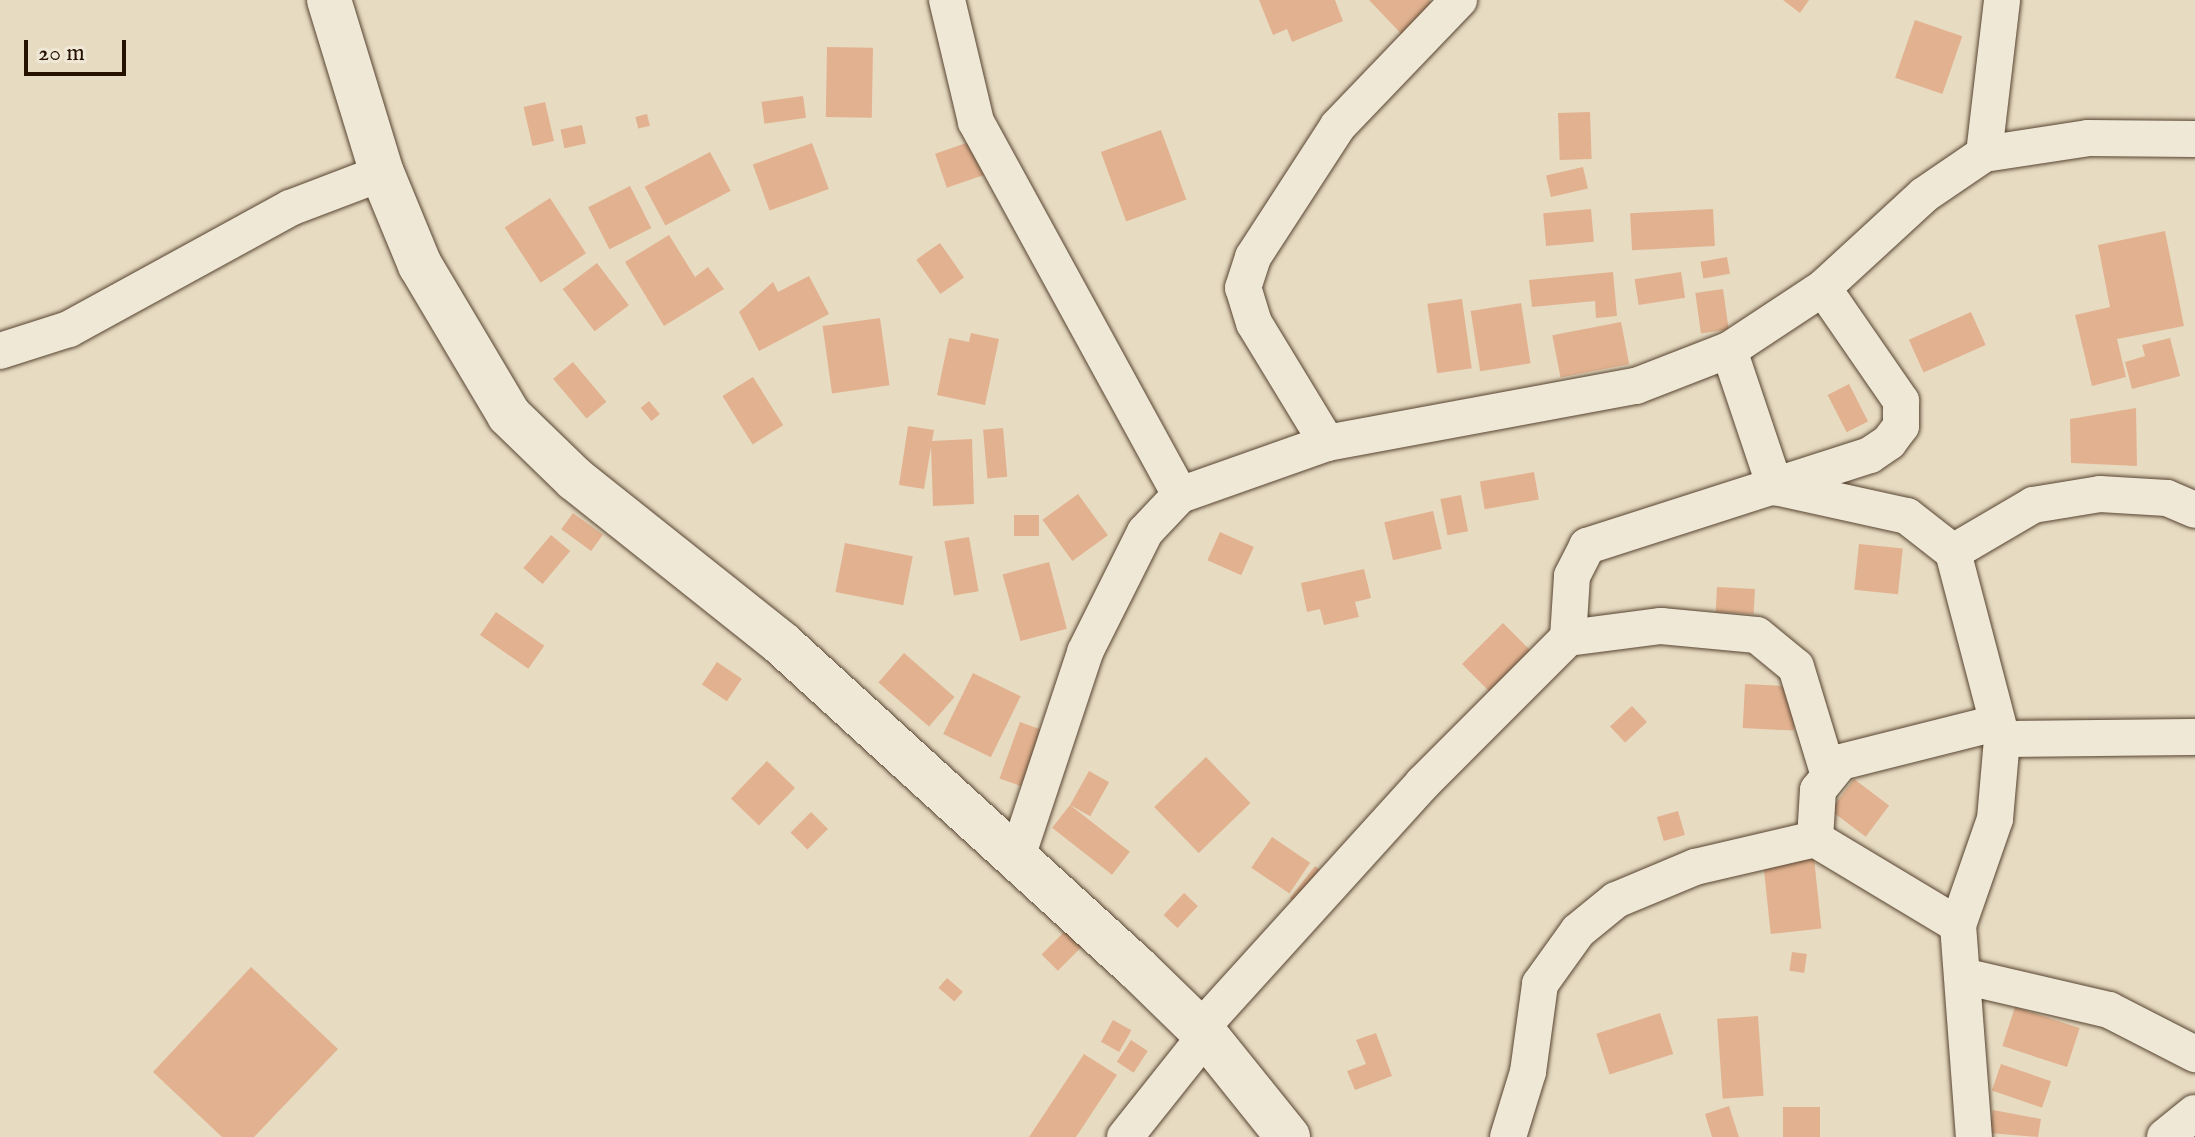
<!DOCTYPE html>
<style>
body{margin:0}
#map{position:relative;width:2195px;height:1137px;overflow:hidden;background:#e7dbc2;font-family:"IM FELL English",serif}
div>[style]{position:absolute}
.building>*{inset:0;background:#e2b290;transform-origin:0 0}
.roads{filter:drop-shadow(0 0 2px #574430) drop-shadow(0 0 2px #574430)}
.minor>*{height:36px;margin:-18px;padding:0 18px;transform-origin:18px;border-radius:18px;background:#efe8d7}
.tertiary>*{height:44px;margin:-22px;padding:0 22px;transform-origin:22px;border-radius:22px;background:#efe8d7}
span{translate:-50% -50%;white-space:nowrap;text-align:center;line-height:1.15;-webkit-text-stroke:8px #efe8d7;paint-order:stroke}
.scale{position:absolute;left:24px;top:40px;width:102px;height:36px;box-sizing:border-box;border:4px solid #271100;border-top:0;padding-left:10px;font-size:24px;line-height:28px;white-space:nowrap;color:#271100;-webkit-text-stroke:6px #efe8d7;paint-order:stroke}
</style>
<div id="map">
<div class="building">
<div style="clip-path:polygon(1259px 0,1335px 0,1343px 21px,1292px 42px,1287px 29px,1273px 35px)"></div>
<div style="clip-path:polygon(1369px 0,1429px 0,1441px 13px,1410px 43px)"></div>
<div style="clip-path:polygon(1783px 0,1809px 0,1800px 13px)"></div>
<div style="left:1915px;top:20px;width:50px;height:61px;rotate:19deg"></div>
<div style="left:827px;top:47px;width:46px;height:70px;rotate:1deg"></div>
<div style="left:803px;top:96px;width:22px;height:42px;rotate:82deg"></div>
<div style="left:545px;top:102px;width:40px;height:22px;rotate:77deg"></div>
<div style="left:1590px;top:112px;width:47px;height:32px;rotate:88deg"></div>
<div style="left:647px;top:114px;width:12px;height:12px;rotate:76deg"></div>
<div style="left:582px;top:125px;width:19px;height:22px;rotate:78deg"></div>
<div style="left:1161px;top:130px;width:74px;height:64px;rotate:70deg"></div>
<div style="left:972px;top:141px;width:36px;height:39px;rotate:71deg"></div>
<div style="left:812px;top:143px;width:49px;height:63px;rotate:70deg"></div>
<div style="left:710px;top:152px;width:44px;height:74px;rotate:62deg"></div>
<div style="left:1583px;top:167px;width:22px;height:38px;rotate:77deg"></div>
<div style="left:630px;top:186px;width:47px;height:47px;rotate:63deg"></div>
<div style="left:550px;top:198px;width:66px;height:54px;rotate:57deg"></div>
<div style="left:1591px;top:209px;width:33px;height:48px;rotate:85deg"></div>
<div style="left:1713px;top:209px;width:37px;height:83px;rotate:87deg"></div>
<div style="clip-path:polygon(2165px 231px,2184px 326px,2117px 339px,2126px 377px,2092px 386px,2075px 315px,2110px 307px,2098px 245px)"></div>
<div style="clip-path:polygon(669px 235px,695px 277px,708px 267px,724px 289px,664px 326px,625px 262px)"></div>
<div style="left:940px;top:243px;width:42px;height:29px;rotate:55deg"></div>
<div style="left:1727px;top:257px;width:17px;height:27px;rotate:80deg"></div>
<div style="left:597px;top:263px;width:53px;height:43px;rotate:53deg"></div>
<div style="clip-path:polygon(1613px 272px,1617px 316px,1596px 318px,1595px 301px,1532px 307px,1529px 280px)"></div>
<div style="left:1681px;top:272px;width:26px;height:47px;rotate:81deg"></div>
<div style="clip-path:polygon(809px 276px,829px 314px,759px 351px,739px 312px,773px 282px,778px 292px)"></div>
<div style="left:1723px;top:289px;width:41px;height:28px;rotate:82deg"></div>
<div style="left:1462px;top:299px;width:70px;height:35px;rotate:82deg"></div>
<div style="left:1521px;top:303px;width:61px;height:51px;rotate:81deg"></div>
<div style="left:1971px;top:312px;width:36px;height:68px;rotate:66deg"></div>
<div style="left:880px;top:318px;width:68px;height:58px;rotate:82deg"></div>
<div style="left:1621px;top:322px;width:43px;height:70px;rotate:79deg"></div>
<div style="clip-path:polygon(971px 333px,999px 339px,985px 405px,937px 395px,949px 338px,969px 342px)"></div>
<div style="clip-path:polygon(2170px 338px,2180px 376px,2132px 389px,2125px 362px,2145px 356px,2142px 345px)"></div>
<div style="left:573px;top:362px;width:52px;height:26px;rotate:50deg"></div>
<div style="left:753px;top:377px;width:57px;height:36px;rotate:58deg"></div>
<div style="left:1849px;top:384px;width:42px;height:24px;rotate:63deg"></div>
<div style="left:649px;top:401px;width:17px;height:11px;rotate:50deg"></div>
<div style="clip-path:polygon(2136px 408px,2137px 466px,2071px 463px,2070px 419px)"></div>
<div style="clip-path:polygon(908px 426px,934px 430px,932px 441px,972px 439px,974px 504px,933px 506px,931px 447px,924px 489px,899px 485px)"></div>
<div style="left:1003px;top:428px;width:49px;height:20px;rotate:85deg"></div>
<div style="left:1534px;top:472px;width:28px;height:55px;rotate:80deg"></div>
<div style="left:1078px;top:494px;width:51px;height:44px;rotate:54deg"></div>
<div style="left:1461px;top:495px;width:37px;height:21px;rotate:79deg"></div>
<div style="left:1433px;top:511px;width:39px;height:50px;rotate:77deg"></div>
<div style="left:573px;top:513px;width:37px;height:20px;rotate:36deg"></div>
<div style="left:1014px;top:515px;width:25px;height:21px"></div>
<div style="left:1220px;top:532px;width:37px;height:31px;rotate:24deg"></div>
<div style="left:551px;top:535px;width:25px;height:43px;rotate:40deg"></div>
<div style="left:969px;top:537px;width:55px;height:25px;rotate:80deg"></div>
<div style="left:845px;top:543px;width:69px;height:50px;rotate:11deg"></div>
<div style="left:1859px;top:544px;width:44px;height:46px;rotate:6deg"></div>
<div style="left:1049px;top:562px;width:69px;height:48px;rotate:75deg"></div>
<div style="clip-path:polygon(1364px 569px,1371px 598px,1355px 602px,1359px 617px,1324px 625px,1320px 609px,1307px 612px,1301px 583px)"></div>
<div style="left:1717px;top:587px;width:38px;height:25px;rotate:3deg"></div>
<div style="left:496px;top:612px;width:59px;height:28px;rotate:35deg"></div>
<div style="left:1503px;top:623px;width:42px;height:58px;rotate:45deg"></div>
<div style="left:904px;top:653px;width:67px;height:39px;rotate:41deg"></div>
<div style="left:717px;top:662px;width:30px;height:27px;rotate:34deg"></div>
<div style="left:973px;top:673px;width:53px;height:68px;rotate:26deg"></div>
<div style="left:1745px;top:684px;width:51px;height:44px;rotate:3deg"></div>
<div style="left:1632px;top:706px;width:22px;height:30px;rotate:47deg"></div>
<div style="left:1020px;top:722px;width:23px;height:60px;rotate:20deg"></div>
<div style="left:1206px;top:757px;width:64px;height:72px;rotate:46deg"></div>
<div style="left:767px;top:761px;width:39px;height:52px;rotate:44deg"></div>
<div style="left:1089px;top:771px;width:23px;height:39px;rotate:29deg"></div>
<div style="left:1854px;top:779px;width:44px;height:39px;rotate:37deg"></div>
<div style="left:1070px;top:805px;width:76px;height:29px;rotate:38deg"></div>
<div style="left:1678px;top:811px;width:25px;height:22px;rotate:74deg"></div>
<div style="left:811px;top:812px;width:24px;height:29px;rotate:45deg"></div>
<div style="left:1272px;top:837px;width:46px;height:37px;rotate:34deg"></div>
<div style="left:1814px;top:858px;width:71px;height:51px;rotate:84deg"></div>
<div style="left:1315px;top:866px;width:18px;height:41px;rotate:38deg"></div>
<div style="left:1184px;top:893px;width:19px;height:30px;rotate:43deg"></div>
<div style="left:1067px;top:929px;width:23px;height:36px;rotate:45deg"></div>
<div style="left:1792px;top:952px;width:15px;height:19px;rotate:8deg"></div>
<div style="clip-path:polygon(251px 967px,338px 1049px,254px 1137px,222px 1137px,153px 1072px)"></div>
<div style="left:947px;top:978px;width:21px;height:13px;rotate:41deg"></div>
<div style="left:2015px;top:1007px;width:68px;height:41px;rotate:18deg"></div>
<div style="left:1660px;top:1013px;width:43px;height:67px;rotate:72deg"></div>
<div style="left:1758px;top:1016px;width:80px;height:41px;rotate:86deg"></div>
<div style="left:1113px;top:1020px;width:21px;height:25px;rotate:29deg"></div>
<div style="clip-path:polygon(1376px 1033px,1392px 1076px,1355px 1090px,1347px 1071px,1366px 1064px,1356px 1040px)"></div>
<div style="left:1131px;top:1040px;width:20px;height:26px;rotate:33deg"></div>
<div style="clip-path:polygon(1084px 1054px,1117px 1075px,1076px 1137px,1029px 1137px)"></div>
<div style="left:2001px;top:1064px;width:53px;height:28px;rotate:19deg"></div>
<div style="clip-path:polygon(1729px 1106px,1739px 1137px,1712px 1137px,1705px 1114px)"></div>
<div style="left:1820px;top:1107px;width:30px;height:37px;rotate:90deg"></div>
<div style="clip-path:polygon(1993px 1110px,2041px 1119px,2038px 1137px,1989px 1133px)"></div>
</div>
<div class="roads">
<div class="minor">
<div style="left:947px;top:0;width:125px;rotate:76.6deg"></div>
<div style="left:976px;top:122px;width:425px;rotate:61.3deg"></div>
<div style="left:1984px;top:154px;width:155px;rotate:-83.3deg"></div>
<div style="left:1729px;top:350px;width:145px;rotate:71.4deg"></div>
<div style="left:1775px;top:487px;width:135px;rotate:12.4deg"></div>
<div style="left:1907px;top:516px;width:58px;rotate:38deg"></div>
<div style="left:1953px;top:552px;width:193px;rotate:75.3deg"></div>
<div style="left:2002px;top:739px;width:80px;rotate:95deg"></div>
<div style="left:1995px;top:819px;width:112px;rotate:109.2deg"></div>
<div style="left:0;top:351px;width:72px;rotate:-17.7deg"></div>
<div style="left:69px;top:329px;width:252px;rotate:-28.7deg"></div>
<div style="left:290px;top:208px;width:98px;rotate:-20.8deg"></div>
<div style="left:1327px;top:443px;width:140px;rotate:-121.3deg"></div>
<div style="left:1254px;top:323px;width:37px;rotate:-107deg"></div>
<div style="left:1243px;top:288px;width:33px;rotate:-72deg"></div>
<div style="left:1253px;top:257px;width:156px;rotate:-57deg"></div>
<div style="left:1338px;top:126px;width:175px;rotate:-46.2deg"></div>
<div style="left:1953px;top:552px;width:93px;rotate:-30.4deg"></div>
<div style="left:2033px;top:505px;width:68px;rotate:-9.3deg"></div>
<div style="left:2100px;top:494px;width:67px;rotate:3.4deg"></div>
<div style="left:2167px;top:498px;width:30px;rotate:23deg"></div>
<div style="left:1568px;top:638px;width:62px;rotate:-86.3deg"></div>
<div style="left:1572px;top:576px;width:34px;rotate:-63deg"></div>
<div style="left:1587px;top:546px;width:297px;rotate:-17.8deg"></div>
<div style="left:1870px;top:455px;width:23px;rotate:-34deg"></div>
<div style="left:1889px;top:442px;width:20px;rotate:-53deg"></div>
<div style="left:1901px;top:426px;width:25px;rotate:-90deg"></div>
<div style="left:1901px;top:401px;width:137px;rotate:-124.6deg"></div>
<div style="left:2002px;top:739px;width:193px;rotate:-0.6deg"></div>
<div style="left:1815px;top:839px;width:49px;rotate:-86.5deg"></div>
<div style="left:1818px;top:790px;width:36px;rotate:-51deg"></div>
<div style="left:1841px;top:762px;width:160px;rotate:-14.1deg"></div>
<div style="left:1016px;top:860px;width:219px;rotate:-71.6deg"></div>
<div style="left:1085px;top:652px;width:134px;rotate:-63.4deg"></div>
<div style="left:1145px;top:532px;width:51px;rotate:-46.6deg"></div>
<div style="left:1180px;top:495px;width:156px;rotate:-19.5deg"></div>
<div style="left:1327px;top:443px;width:314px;rotate:-10.5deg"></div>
<div style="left:1636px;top:386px;width:100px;rotate:-21.2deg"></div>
<div style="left:1729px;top:350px;width:113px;rotate:-33.4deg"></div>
<div style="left:1823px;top:288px;width:137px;rotate:-42.6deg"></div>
<div style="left:1924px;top:195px;width:73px;rotate:-34.3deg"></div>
<div style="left:1984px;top:154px;width:105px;rotate:-8.7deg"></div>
<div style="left:2088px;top:138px;width:107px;rotate:0.5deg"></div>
<div style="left:1963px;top:976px;width:150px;rotate:13.1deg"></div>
<div style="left:2109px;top:1010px;width:97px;rotate:27.1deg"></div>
<div style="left:1200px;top:1029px;width:332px;rotate:-47.8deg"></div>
<div style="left:1423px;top:783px;width:205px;rotate:-45deg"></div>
<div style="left:1568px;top:638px;width:94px;rotate:-7.4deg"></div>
<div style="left:1661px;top:626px;width:96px;rotate:5.4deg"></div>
<div style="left:1757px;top:635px;width:50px;rotate:39.4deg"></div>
<div style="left:1796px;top:667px;width:110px;rotate:73.1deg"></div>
<div style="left:1125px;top:1137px;width:130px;rotate:-51.5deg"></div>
<div style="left:1508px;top:1137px;width:68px;rotate:-72.9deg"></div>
<div style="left:1528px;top:1072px;width:89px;rotate:-82.2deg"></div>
<div style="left:1540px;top:984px;width:65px;rotate:-54.4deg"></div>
<div style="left:1578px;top:931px;width:49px;rotate:-39.2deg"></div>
<div style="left:1616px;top:900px;width:86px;rotate:-22.7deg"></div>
<div style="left:1695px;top:867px;width:123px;rotate:-13.1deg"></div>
<div style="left:1815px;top:839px;width:167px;rotate:31deg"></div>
<div style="left:1958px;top:925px;width:213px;rotate:85.7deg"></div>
<div style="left:2165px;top:1137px;width:38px;rotate:-39deg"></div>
</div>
<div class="tertiary">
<div style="left:329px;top:0;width:181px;rotate:73deg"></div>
<div style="left:382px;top:173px;width:100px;rotate:67.6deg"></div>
<div style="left:420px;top:265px;width:174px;rotate:59.3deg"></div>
<div style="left:509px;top:415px;width:92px;rotate:44.1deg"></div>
<div style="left:575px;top:479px;width:263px;rotate:38.5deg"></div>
<div style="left:781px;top:643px;width:482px;rotate:42.4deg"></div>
<div style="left:1137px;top:968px;width:96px;rotate:44.2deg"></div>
<div style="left:1206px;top:1035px;width:131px;rotate:51.2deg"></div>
</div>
</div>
<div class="scale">20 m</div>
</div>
